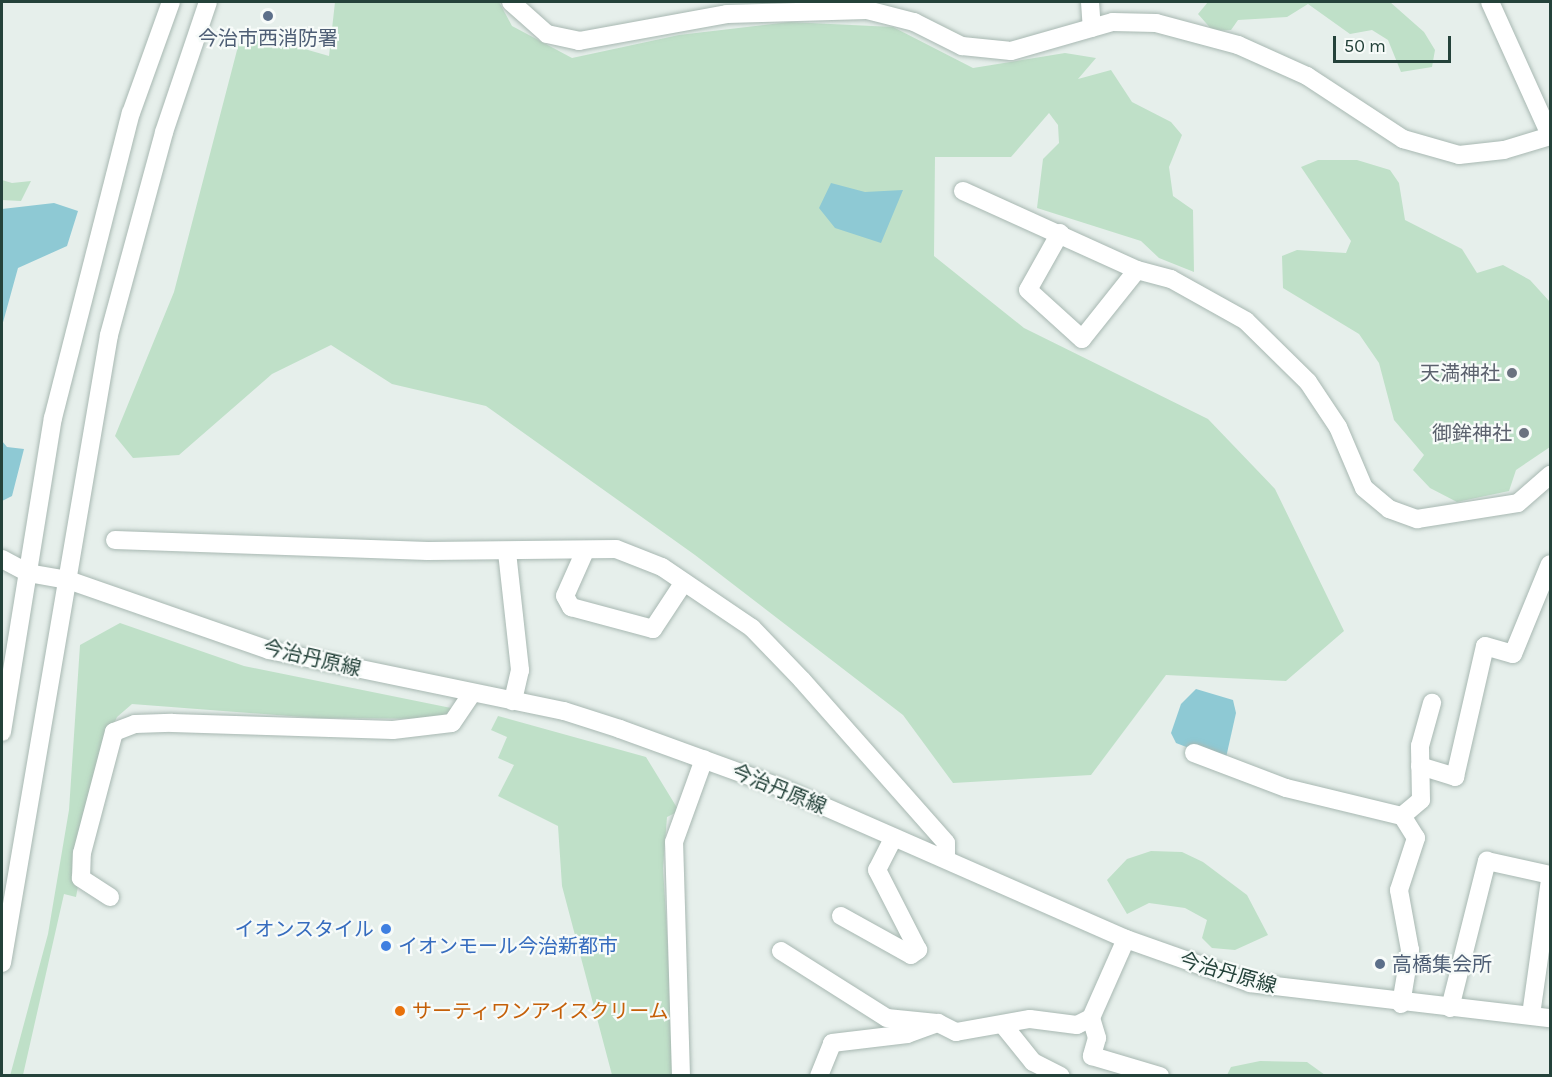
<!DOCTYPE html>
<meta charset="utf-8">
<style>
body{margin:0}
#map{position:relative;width:1552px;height:1077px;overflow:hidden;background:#e6efeb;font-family:Karla,"Noto Sans JP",sans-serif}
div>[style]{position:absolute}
.green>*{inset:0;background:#bfe0c8}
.water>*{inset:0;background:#8ec9d4}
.roads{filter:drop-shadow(0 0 2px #a8b8b2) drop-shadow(0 0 2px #a8b8b2)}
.minor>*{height:18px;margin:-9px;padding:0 9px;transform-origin:9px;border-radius:9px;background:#fff}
.tertiary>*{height:18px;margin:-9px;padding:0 9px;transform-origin:9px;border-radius:9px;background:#fff}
.secondary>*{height:18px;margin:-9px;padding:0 9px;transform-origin:9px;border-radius:9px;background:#fff}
.dots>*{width:16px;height:16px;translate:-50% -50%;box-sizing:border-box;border:3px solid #f7fbf9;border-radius:50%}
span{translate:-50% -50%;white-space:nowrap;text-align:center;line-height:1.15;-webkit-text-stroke:4.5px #f7fbf9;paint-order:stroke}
.service-label{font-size:20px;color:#4e5e75}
.left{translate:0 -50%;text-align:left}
.worship-label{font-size:20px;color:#5b616d}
.right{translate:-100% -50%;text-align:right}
.street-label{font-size:20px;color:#24423a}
.shop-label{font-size:20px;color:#366cbe}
.food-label{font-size:20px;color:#c56008}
.frame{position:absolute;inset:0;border:3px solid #24423a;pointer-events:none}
.scale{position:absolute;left:1333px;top:36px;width:118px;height:27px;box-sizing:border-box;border:3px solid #24423a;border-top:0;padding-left:8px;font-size:18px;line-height:21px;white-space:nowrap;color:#24423a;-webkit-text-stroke:4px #f7fbf9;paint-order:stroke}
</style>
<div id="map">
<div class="green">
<div style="clip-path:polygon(335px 2px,499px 2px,512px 26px,572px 58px,679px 35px,789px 22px,893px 27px,973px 68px,1065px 53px,1096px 58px,1078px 79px,1111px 70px,1132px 102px,1171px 122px,1182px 135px,1169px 167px,1173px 196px,1193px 210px,1194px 272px,1159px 258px,1141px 241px,1037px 208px,1043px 159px,1059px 143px,1058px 125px,1049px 113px,1011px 157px,935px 157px,934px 256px,1024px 328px,1208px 419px,1275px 489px,1344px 631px,1286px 681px,1166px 675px,1091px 775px,953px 783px,903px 715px,695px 555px,486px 406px,392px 384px,331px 345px,272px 374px,179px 455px,133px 458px,115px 436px,174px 292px,242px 31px,329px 56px)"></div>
<div style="clip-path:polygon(1208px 2px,1390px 2px,1424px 32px,1435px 50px,1432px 67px,1401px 72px,1388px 40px,1372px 30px,1350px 34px,1308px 4px,1287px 17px,1238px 20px,1231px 30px,1213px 31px,1198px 14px)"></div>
<div style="clip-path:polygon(1318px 160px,1357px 160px,1390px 170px,1399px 183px,1405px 220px,1462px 249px,1477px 273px,1503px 265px,1530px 280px,1550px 302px,1550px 447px,1516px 470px,1509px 491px,1457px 502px,1430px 488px,1413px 470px,1424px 455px,1394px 420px,1379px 363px,1359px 334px,1283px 288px,1282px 256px,1297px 250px,1346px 253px,1351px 241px,1301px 167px)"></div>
<div style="clip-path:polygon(2px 180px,12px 183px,31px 181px,21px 201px,2px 200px)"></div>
<div style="clip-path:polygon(120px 623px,244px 666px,456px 709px,446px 719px,316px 718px,132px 704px,117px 717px,105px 742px,76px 897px,64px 894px,23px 1075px,10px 1076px,48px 934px,69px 810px,80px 645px)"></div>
<div style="clip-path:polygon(498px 716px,646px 757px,679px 811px,667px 817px,663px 868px,676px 1075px,612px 1075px,562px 886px,558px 826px,498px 796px,514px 765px,498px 758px,507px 737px,491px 730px)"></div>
<div style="clip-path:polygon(1151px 851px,1182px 852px,1203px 862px,1247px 895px,1268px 935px,1235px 950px,1212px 948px,1202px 938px,1207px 920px,1185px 908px,1149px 903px,1127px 914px,1107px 880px,1127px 859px)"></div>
<div style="clip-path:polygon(1260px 1061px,1307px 1062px,1325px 1075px,1227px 1075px,1231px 1067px)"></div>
</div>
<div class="water">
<div style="clip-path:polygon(831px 183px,865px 192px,903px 190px,881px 243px,835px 228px,819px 208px)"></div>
<div style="clip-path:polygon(54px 203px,78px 211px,67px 246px,18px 268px,2px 326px,2px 209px)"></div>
<div style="clip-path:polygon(2px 441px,7px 447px,24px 449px,12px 496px,2px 501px)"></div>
<div style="clip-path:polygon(1196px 689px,1233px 700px,1236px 713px,1225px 762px,1176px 743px,1171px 733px,1181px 704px)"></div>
</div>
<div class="roads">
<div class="minor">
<div style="left:511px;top:2px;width:48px;rotate:41.6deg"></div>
<div style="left:547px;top:34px;width:33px;rotate:12deg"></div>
<div style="left:579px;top:41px;width:150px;rotate:-10.3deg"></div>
<div style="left:727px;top:14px;width:140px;rotate:-1.6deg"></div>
<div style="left:867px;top:10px;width:49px;rotate:14.3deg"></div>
<div style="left:914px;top:22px;width:54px;rotate:26.6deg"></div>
<div style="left:962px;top:46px;width:49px;rotate:5.8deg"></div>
<div style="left:1011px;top:51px;width:106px;rotate:-15.9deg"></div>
<div style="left:1113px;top:22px;width:43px;rotate:1.3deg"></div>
<div style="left:1156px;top:23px;width:85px;rotate:15deg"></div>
<div style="left:1238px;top:45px;width:76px;rotate:24.2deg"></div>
<div style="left:1307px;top:76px;width:115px;rotate:33.3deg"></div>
<div style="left:1403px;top:139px;width:58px;rotate:15.9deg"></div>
<div style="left:1459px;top:155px;width:45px;rotate:-6.3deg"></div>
<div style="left:1504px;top:150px;width:48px;rotate:-16.9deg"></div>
<div style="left:1090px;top:2px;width:26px;rotate:86deg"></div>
<div style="left:1490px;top:2px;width:146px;rotate:65.7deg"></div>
<div style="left:963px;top:191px;width:191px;rotate:24.4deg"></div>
<div style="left:1137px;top:270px;width:35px;rotate:15deg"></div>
<div style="left:1171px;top:279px;width:86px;rotate:29.2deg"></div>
<div style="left:1246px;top:321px;width:87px;rotate:44.5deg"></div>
<div style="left:1308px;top:382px;width:54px;rotate:56.3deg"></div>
<div style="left:1338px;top:427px;width:66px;rotate:66.9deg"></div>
<div style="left:1364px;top:488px;width:33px;rotate:40deg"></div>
<div style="left:1389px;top:509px;width:30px;rotate:20deg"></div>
<div style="left:1417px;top:519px;width:102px;rotate:-9deg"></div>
<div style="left:1518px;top:503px;width:43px;rotate:-41.2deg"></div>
<div style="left:1060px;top:233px;width:65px;rotate:119.3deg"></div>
<div style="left:1028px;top:290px;width:73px;rotate:42.2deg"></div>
<div style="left:1082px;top:339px;width:88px;rotate:-51.4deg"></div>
<div style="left:115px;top:540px;width:313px;rotate:2deg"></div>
<div style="left:428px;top:551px;width:188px;rotate:-0.6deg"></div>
<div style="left:616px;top:549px;width:49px;rotate:21.4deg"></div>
<div style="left:662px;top:567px;width:109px;rotate:34.1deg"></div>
<div style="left:752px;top:628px;width:72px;rotate:46.1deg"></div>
<div style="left:802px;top:680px;width:217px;rotate:48.5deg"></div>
<div style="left:946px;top:843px;width:16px;rotate:90deg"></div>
<div style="left:585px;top:551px;width:49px;rotate:114deg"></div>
<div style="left:565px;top:596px;width:13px;rotate:61deg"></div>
<div style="left:571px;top:607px;width:85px;rotate:15deg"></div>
<div style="left:653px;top:629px;width:56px;rotate:-56.6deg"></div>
<div style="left:507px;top:552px;width:119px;rotate:83.7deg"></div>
<div style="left:520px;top:670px;width:32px;rotate:103deg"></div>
<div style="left:1194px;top:753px;width:98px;rotate:20.8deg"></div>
<div style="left:1286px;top:788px;width:119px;rotate:13.6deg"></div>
<div style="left:1420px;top:766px;width:37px;rotate:17deg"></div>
<div style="left:1455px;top:777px;width:134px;rotate:-77.1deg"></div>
<div style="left:1485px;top:646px;width:29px;rotate:16deg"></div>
<div style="left:1513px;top:654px;width:97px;rotate:-67.7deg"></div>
<div style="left:110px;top:897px;width:35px;rotate:-147deg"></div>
<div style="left:81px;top:878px;width:25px;rotate:-88deg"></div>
<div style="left:82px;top:853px;width:125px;rotate:-75.2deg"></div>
<div style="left:114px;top:732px;width:22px;rotate:-21deg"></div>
<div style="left:135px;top:724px;width:37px;rotate:-2deg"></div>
<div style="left:172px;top:723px;width:221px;rotate:1.8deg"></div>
<div style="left:393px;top:730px;width:59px;rotate:-6.8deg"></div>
<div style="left:452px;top:723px;width:36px;rotate:-56deg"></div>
<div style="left:841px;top:916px;width:80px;rotate:29.1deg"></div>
<div style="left:911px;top:955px;width:9px;rotate:-36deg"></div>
<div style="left:918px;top:950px;width:90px;rotate:-117.1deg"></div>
<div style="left:877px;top:870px;width:35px;rotate:-63deg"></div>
<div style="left:781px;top:951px;width:125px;rotate:32.3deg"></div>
<div style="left:887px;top:1018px;width:50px;rotate:5.7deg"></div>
<div style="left:1401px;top:1004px;width:55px;rotate:-80.5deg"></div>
<div style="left:1410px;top:950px;width:61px;rotate:-100.4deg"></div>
<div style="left:1399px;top:890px;width:55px;rotate:-71.9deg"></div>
<div style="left:1416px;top:838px;width:26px;rotate:-122deg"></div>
<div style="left:1402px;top:816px;width:25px;rotate:-40deg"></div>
<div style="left:1421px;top:800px;width:54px;rotate:-91.1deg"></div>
<div style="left:1420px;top:746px;width:45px;rotate:-74.4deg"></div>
<div style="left:1450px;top:1008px;width:152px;rotate:-75.9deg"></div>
<div style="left:1487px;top:861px;width:65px;rotate:12.5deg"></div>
<div style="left:1531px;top:1015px;width:137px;rotate:-82deg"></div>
<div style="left:1091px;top:1018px;width:21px;rotate:73deg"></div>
<div style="left:1097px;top:1038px;width:19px;rotate:106deg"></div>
<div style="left:1092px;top:1056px;width:71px;rotate:16.4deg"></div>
<div style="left:1004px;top:1026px;width:46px;rotate:51.1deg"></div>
<div style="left:1033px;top:1062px;width:31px;rotate:27deg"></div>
<div style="left:819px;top:1076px;width:35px;rotate:-68deg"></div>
<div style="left:832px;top:1043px;width:76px;rotate:-6.8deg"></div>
<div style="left:907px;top:1034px;width:33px;rotate:-20deg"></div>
<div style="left:938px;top:1023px;width:20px;rotate:27deg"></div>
<div style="left:956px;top:1032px;width:75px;rotate:-10deg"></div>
<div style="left:1030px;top:1019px;width:47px;rotate:7.3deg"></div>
<div style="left:1077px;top:1025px;width:16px;rotate:-27deg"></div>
<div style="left:1091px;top:1018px;width:86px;rotate:-66.1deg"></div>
</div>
<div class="tertiary">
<div style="left:2px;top:732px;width:318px;rotate:-80.8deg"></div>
<div style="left:53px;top:418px;width:315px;rotate:-75.7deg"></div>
<div style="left:131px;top:113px;width:118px;rotate:-70.2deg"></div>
<div style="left:2px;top:963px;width:637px;rotate:-80.33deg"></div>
<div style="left:109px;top:335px;width:210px;rotate:-74.8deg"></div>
<div style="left:164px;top:132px;width:137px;rotate:-71.3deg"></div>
<div style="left:681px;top:1076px;width:234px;rotate:-91.7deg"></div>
<div style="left:674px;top:842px;width:88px;rotate:-70.1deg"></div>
</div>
<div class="secondary">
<div style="left:2px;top:559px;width:30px;rotate:28deg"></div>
<div style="left:28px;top:573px;width:41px;rotate:9.9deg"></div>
<div style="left:68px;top:580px;width:213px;rotate:19.2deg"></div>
<div style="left:269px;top:650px;width:301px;rotate:11.7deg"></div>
<div style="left:564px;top:711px;width:59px;rotate:17.8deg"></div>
<div style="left:620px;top:729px;width:172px;rotate:20deg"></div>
<div style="left:782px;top:788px;width:376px;rotate:23.7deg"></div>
<div style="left:1126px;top:939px;width:132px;rotate:19.5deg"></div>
<div style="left:1250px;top:983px;width:302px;rotate:6.7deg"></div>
</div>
</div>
<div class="dots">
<div style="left:268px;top:16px;background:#5c6f8a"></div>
<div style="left:1512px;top:373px;background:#6b7280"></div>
<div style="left:1524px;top:433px;background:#6b7280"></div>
<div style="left:386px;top:929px;background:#3f7fe0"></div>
<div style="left:386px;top:946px;background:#3f7fe0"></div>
<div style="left:1380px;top:964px;background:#5c6f8a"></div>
<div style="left:400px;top:1011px;background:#e8710a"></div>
</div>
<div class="service-label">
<span style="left:268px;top:38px">今治市西消防署</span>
<span class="left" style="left:1392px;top:964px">高橋集会所</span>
</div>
<div class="worship-label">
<span class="right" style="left:1500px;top:373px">天満神社</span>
<span class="right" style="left:1512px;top:433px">御鉾神社</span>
</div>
<div class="street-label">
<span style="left:312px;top:658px;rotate:13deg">今治丹原線</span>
<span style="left:779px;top:789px;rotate:22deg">今治丹原線</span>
<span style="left:1228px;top:973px;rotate:16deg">今治丹原線</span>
</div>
<div class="shop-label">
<span class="right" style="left:374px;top:929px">イオンスタイル</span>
<span class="left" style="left:398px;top:946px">イオンモール今治新都市</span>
</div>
<div class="food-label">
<span class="left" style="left:412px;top:1011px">サーティワンアイスクリーム</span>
</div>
<div class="frame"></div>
<div class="scale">50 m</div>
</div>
